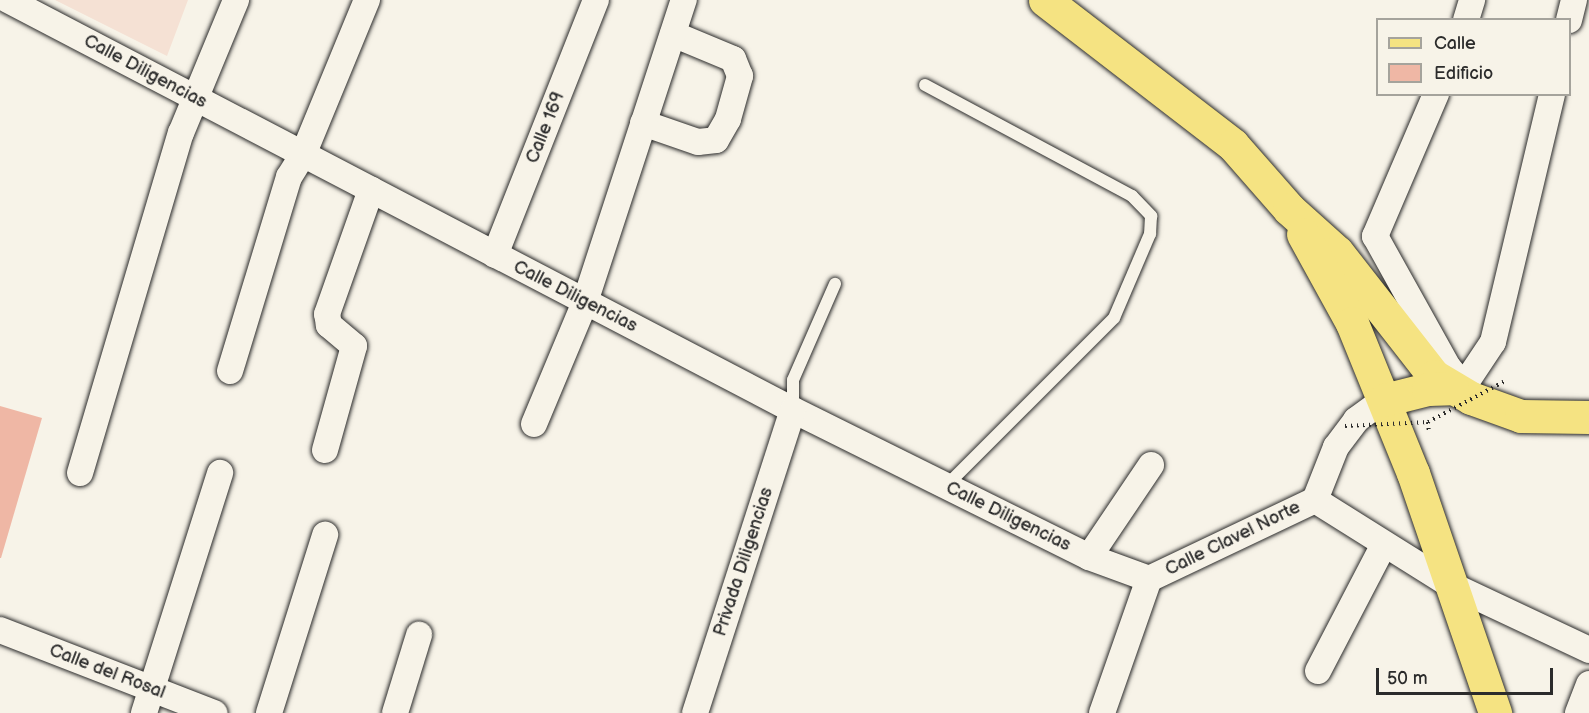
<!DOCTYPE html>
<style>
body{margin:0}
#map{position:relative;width:1589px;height:713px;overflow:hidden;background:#f7f3e8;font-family:"Balsamiq Sans",sans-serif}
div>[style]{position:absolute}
.built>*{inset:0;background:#f5e1d4}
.building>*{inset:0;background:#efb7a5}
.path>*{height:4px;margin-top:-2px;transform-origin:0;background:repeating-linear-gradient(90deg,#2b2b2b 0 1.5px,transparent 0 6px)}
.roads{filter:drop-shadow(0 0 2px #2b2b2b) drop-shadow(0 0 2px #2b2b2b)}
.service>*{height:12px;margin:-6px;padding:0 6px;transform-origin:6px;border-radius:6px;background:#f7f3e8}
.minor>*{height:26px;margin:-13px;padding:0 13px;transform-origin:13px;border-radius:13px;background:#f7f3e8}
.primary>*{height:33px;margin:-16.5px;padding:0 16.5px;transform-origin:16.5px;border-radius:16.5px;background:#f5e382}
.path-bridge>*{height:4px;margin-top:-2px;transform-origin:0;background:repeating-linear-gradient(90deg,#2b2b2b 0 1.5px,transparent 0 6px)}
span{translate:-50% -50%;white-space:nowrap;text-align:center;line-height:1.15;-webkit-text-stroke:6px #f7f3e8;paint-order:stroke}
.street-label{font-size:18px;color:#2b2b2b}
.legend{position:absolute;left:1376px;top:18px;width:195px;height:78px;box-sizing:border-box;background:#f7f3e8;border:2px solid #a5a39c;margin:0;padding:8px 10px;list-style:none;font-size:18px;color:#2b2b2b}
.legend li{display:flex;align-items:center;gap:12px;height:30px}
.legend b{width:30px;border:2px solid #a5a39c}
.scale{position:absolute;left:1376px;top:668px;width:177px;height:27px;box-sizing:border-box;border:3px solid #2b2b2b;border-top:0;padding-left:8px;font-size:18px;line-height:21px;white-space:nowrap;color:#2b2b2b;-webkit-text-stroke:4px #f7f3e8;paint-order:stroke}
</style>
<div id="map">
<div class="built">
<div style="clip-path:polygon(55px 0,188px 0,167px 56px)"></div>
</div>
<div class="building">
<div style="clip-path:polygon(0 406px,42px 418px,1px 558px,0 558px)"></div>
</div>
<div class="path">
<div style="left:1428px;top:422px;width:11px;rotate:85deg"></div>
</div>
<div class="roads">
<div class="service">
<div style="left:925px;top:85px;width:235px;rotate:28.2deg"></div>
<div style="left:1132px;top:196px;width:28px;rotate:46deg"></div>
<div style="left:1151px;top:216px;width:18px;rotate:93deg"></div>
<div style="left:1150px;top:234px;width:91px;rotate:113.2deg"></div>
<div style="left:1114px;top:318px;width:238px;rotate:135deg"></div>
<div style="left:793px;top:410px;width:30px;rotate:-90deg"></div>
<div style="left:793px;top:380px;width:105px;rotate:-66.4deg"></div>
</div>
<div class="minor">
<div style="left:8px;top:0;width:886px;rotate:27.58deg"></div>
<div style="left:793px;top:410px;width:330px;rotate:26.4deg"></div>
<div style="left:1089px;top:557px;width:64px;rotate:20.1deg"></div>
<div style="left:1466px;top:20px;width:21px;rotate:-73deg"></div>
<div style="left:1569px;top:20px;width:21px;rotate:-76deg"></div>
<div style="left:1436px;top:94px;width:155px;rotate:113.2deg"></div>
<div style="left:1375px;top:236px;width:150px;rotate:60.9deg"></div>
<div style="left:1448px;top:367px;width:31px;rotate:50deg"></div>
<div style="left:643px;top:123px;width:58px;rotate:19.1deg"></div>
<div style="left:698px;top:142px;width:18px;rotate:-6deg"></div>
<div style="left:716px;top:140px;width:24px;rotate:-60deg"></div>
<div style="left:728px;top:119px;width:45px;rotate:-74.4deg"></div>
<div style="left:740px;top:76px;width:18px;rotate:-112deg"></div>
<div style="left:733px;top:59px;width:65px;rotate:-157.4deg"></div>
<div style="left:495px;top:255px;width:274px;rotate:-68.4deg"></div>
<div style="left:230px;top:371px;width:203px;rotate:-73.1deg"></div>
<div style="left:289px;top:177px;width:26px;rotate:-58deg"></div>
<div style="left:303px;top:155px;width:168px;rotate:-67.6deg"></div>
<div style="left:1465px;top:384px;width:50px;rotate:-56.3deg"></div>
<div style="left:1493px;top:342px;width:255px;rotate:-76.6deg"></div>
<div style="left:534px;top:424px;width:132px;rotate:-67.3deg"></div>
<div style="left:585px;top:302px;width:318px;rotate:-71.9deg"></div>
<div style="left:325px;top:450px;width:108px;rotate:-74.4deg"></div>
<div style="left:354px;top:346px;width:33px;rotate:-140deg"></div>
<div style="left:329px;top:325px;width:11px;rotate:-100deg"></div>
<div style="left:327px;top:314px;width:132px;rotate:-70.5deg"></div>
<div style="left:80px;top:473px;width:355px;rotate:-73.5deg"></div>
<div style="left:181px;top:133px;width:144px;rotate:-67.5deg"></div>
<div style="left:1315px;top:500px;width:158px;rotate:32.1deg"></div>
<div style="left:1449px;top:584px;width:155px;rotate:25.2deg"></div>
<div style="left:1089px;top:557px;width:111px;rotate:-56deg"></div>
<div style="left:0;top:630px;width:230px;rotate:21.2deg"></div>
<div style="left:1318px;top:671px;width:143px;rotate:-62.5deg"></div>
<div style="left:144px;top:713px;width:252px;rotate:-72.4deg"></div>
<div style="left:269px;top:713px;width:187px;rotate:-72.5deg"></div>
<div style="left:395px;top:713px;width:82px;rotate:-72.9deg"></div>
<div style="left:695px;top:713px;width:318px;rotate:-72.1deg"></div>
<div style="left:1102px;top:713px;width:142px;rotate:-70.7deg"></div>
<div style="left:1149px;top:579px;width:184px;rotate:-25.4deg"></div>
<div style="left:1315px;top:500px;width:57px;rotate:-68.4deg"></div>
<div style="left:1336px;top:447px;width:34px;rotate:-53deg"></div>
<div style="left:1356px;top:420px;width:34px;rotate:-36deg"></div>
<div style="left:1578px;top:713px;width:31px;rotate:-69deg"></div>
</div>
<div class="primary">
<div style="left:1045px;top:0;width:237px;rotate:37.6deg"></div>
<div style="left:1233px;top:145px;width:85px;rotate:48.8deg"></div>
<div style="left:1289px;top:209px;width:64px;rotate:41.9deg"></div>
<div style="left:1337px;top:252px;width:157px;rotate:52deg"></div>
<div style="left:1434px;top:376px;width:43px;rotate:30.7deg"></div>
<div style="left:1471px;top:398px;width:53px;rotate:19.8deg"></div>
<div style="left:1521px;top:416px;width:68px;rotate:0.8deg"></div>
<div style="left:1303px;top:234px;width:102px;rotate:61.2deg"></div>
<div style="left:1352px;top:323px;width:162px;rotate:67.9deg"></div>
<div style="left:1413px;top:473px;width:254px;rotate:71.1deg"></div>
<div style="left:1384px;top:400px;width:45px;rotate:-14deg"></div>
<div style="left:1428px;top:389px;width:24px;rotate:-2deg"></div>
</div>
</div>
<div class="path-bridge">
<div style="left:1345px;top:426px;width:83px;rotate:-2.8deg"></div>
<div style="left:1428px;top:422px;width:89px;rotate:-28deg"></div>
</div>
<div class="street-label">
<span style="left:145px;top:72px;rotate:28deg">Calle Diligencias</span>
<span style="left:546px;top:128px;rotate:-68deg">Calle 169</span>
<span style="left:575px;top:297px;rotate:27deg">Calle Diligencias</span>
<span style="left:1008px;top:517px;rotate:26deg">Calle Diligencias</span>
<span style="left:1233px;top:539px;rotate:-26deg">Calle Clavel Norte</span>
<span style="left:744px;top:562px;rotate:-72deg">Privada Diligencias</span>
<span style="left:107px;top:672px;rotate:21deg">Calle del Rosal</span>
</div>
<ul class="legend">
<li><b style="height:8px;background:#f5e382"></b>Calle</li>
<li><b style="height:16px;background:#efb7a5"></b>Edificio</li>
</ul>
<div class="scale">50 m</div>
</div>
